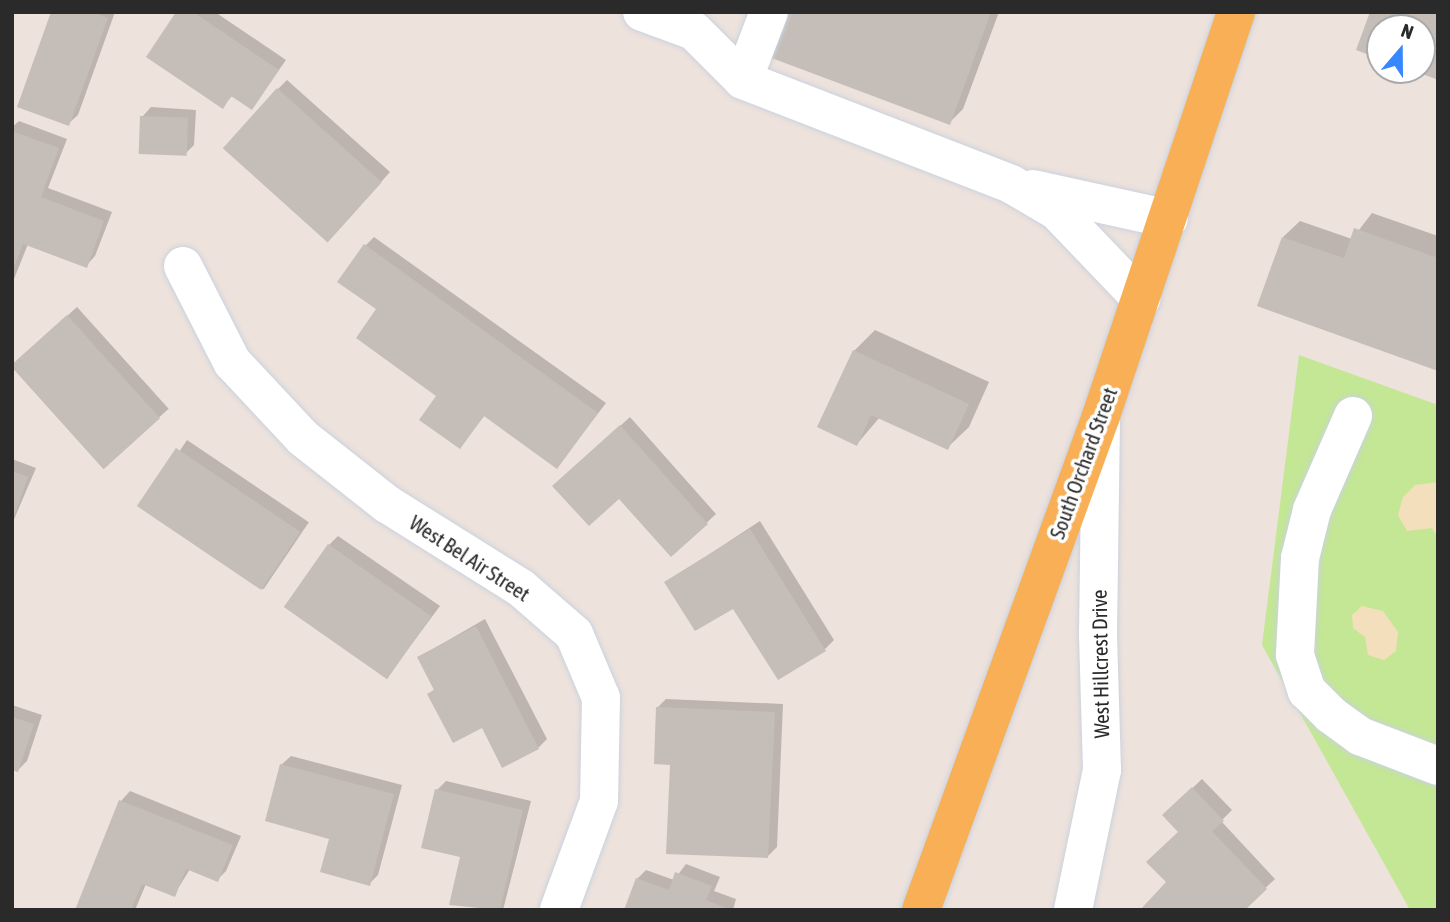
<!DOCTYPE html>
<style>
body{margin:0}
#map{position:relative;width:1450px;height:922px;overflow:hidden;background:#ede2dc;font-family:"Asap Condensed",sans-serif}
div>[style]{position:absolute}
.green>*{inset:0;background:#c3e795}
.sand>*{inset:0;background:#f4dfbd}
.shadow>*{inset:0;background:#0003;transform-origin:0 0}
.building>*{inset:0;background:#c5bdb7;transform-origin:0 0}
.roads{filter:drop-shadow(0 0 2px #cad2dd) drop-shadow(0 0 2px #cad2dd)}
.minor>*{height:38px;margin:-19px;padding:0 19px;transform-origin:19px;border-radius:19px;background:#fff}
.major>*{height:38px;margin:-19px;padding:0 19px;transform-origin:19px;border-radius:19px;background:#f8af56}
span{translate:-50% -50%;white-space:nowrap;text-align:center;line-height:1.15;-webkit-text-stroke:7px #fff;paint-order:stroke}
.street-label{font-size:21px;color:#2a2a2a}
.frame{position:absolute;inset:0;border:14px solid #2a2a2a;pointer-events:none}
.north{position:absolute;left:1366px;top:14px;width:70px;height:70px;box-sizing:border-box;background:#fff;border:2px solid #aaa;border-radius:50%;rotate:20deg;font-size:19px;font-weight:700;line-height:28px;text-align:center;color:#2a2a2a}
.north::after{content:'';display:block;margin:auto;width:24px;height:32px;background:#3787ff;clip-path:polygon(50% 0,100% 100%,50% 72%,0 100%)}
</style>
<div id="map">
<div class="green">
<div style="clip-path:polygon(1299px 355px,1438px 405px,1438px 910px,1410px 910px,1262px 645px)"></div>
</div>
<div class="sand">
<div style="clip-path:polygon(1438px 482px,1438px 538px,1432px 528px,1407px 531px,1398px 515px,1403px 497px,1415px 485px)"></div>
<div style="clip-path:polygon(1362px 606px,1383px 611px,1398px 632px,1396px 651px,1384px 660px,1368px 655px,1365px 637px,1353px 628px,1352px 615px)"></div>
</div>
<div class="shadow">
<div style="clip-path:polygon(53px 12px,115px 12px,78px 115px,68px 124px)"></div>
<div style="clip-path:polygon(178px 12px,215px 12px,286px 60px,252px 108px,233px 95px,223px 106px)"></div>
<div style="clip-path:polygon(788px 12px,999px 12px,963px 109px,950px 122px)"></div>
<div style="clip-path:polygon(287px 80px,390px 172px,337px 231px,278px 89px)"></div>
<div style="clip-path:polygon(151px 107px,196px 110px,194px 145px,185px 154px,142px 117px)"></div>
<div style="clip-path:polygon(19px 121px,67px 139px,48px 188px,112px 212px,95px 256px,86px 266px,28px 244px,12px 284px,12px 127px)"></div>
<div style="clip-path:polygon(1372px 213px,1438px 236px,1438px 369px,1283px 237px,1300px 221px,1352px 239px)"></div>
<div style="clip-path:polygon(374px 237px,606px 403px,557px 467px,485px 415px,460px 446px,439px 396px,378px 309px,365px 246px)"></div>
<div style="left:77px;top:307px;width:137px;height:86px;rotate:48deg"></div>
<div style="clip-path:polygon(875px 330px,989px 382px,969px 427px,947px 448px,880px 417px,857px 444px,854px 351px)"></div>
<div style="clip-path:polygon(630px 417px,716px 514px,672px 555px,619px 496px,564px 477px)"></div>
<div style="left:187px;top:440px;width:147px;height:81px;rotate:34deg"></div>
<div style="clip-path:polygon(12px 459px,36px 468px,12px 524px)"></div>
<div style="clip-path:polygon(760px 521px,834px 640px,825px 649px,733px 606px,667px 582px)"></div>
<div style="clip-path:polygon(338px 536px,440px 606px,388px 676px,329px 545px)"></div>
<div style="clip-path:polygon(485px 619px,547px 739px,538px 748px,482px 726px,429px 695px,435px 688px,419px 657px)"></div>
<div style="clip-path:polygon(666px 699px,783px 704px,777px 847px,768px 856px,672px 763px,657px 708px)"></div>
<div style="clip-path:polygon(12px 705px,42px 715px,27px 761px,18px 770px,12px 768px)"></div>
<div style="clip-path:polygon(291px 756px,402px 785px,378px 875px,369px 884px,281px 765px)"></div>
<div style="clip-path:polygon(1202px 779px,1232px 810px,1221px 821px,1275px 879px,1242px 910px,1142px 910px,1168px 882px,1180px 832px,1164px 815px)"></div>
<div style="clip-path:polygon(446px 781px,531px 801px,503px 910px,451px 904px,462px 856px,437px 790px)"></div>
<div style="clip-path:polygon(130px 791px,241px 836px,226px 871px,217px 880px,190px 869px,174px 895px,146px 884px,135px 910px,78px 909px,121px 801px)"></div>
<div style="clip-path:polygon(686px 864px,720px 877px,714px 891px,736px 899px,733px 910px,626px 910px,637px 879px,646px 870px,674px 880px)"></div>
</div>
<div class="building">
<div style="clip-path:polygon(51px 12px,93px 12px,108px 18px,69px 126px,17px 107px)"></div>
<div style="clip-path:polygon(176px 12px,193px 12px,279px 70px,252px 110px,231px 96px,223px 109px,146px 57px)"></div>
<div style="clip-path:polygon(786px 12px,991px 12px,950px 125px,769px 57px)"></div>
<div style="clip-path:polygon(1370px 12px,1438px 12px,1438px 80px,1412px 70px,1422px 70px,1422px 28px,1380px 28px,1380px 59px,1356px 50px)"></div>
<div style="left:277px;top:88px;width:141px;height:81px;rotate:42deg"></div>
<div style="left:140px;top:116px;width:48px;height:38px;rotate:2deg"></div>
<div style="clip-path:polygon(12px 131px,59px 148px,41px 197px,104px 221px,87px 268px,23px 244px,12px 272px)"></div>
<div style="clip-path:polygon(1354px 228px,1438px 258px,1438px 371px,1257px 306px,1282px 237px,1344px 258px)"></div>
<div style="clip-path:polygon(364px 244px,598px 413px,557px 469px,484px 416px,460px 449px,419px 420px,436px 396px,356px 338px,376px 309px,337px 282px)"></div>
<div style="left:67px;top:315px;width:139px;height:76px;rotate:48deg"></div>
<div style="clip-path:polygon(853px 350px,969px 404px,948px 450px,871px 415px,857px 446px,817px 427px)"></div>
<div style="clip-path:polygon(620px 425px,708px 524px,671px 557px,619px 499px,589px 526px,552px 486px)"></div>
<div style="left:176px;top:448px;width:150px;height:70px;rotate:34deg"></div>
<div style="clip-path:polygon(12px 471px,28px 477px,13px 519px,12px 519px)"></div>
<div style="clip-path:polygon(750px 529px,826px 651px,778px 680px,733px 609px,695px 631px,664px 582px)"></div>
<div style="left:328px;top:544px;width:126px;height:77px;rotate:35deg"></div>
<div style="clip-path:polygon(476px 626px,539px 749px,502px 768px,482px 728px,453px 743px,427px 694px,434px 690px,417px 657px)"></div>
<div style="clip-path:polygon(656px 707px,775px 712px,768px 858px,666px 854px,670px 765px,654px 764px)"></div>
<div style="clip-path:polygon(12px 717px,34px 724px,18px 772px,12px 770px)"></div>
<div style="clip-path:polygon(280px 764px,394px 794px,370px 886px,320px 872px,329px 839px,265px 821px)"></div>
<div style="clip-path:polygon(1192px 787px,1224px 821px,1212px 831px,1267px 889px,1245px 910px,1140px 910px,1166px 882px,1146px 862px,1178px 832px,1162px 815px)"></div>
<div style="clip-path:polygon(435px 789px,523px 810px,500px 910px,449px 905px,460px 857px,421px 848px)"></div>
<div style="clip-path:polygon(119px 800px,233px 845px,218px 882px,186px 869px,175px 897px,142px 884px,131px 910px,75px 910px)"></div>
<div style="clip-path:polygon(675px 872px,712px 886px,706px 900px,731px 910px,624px 910px,636px 878px,669px 890px)"></div>
</div>
<div class="roads">
<div class="minor">
<div style="left:642px;top:12px;width:55px;rotate:20.1deg"></div>
<div style="left:694px;top:31px;width:69px;rotate:45deg"></div>
<div style="left:743px;top:80px;width:287px;rotate:21.2deg"></div>
<div style="left:1011px;top:184px;width:53px;rotate:30.4deg"></div>
<div style="left:1057px;top:211px;width:122px;rotate:46.3deg"></div>
<div style="left:743px;top:80px;width:73px;rotate:-69.1deg"></div>
<div style="left:1033px;top:189px;width:139px;rotate:12.4deg"></div>
<div style="left:183px;top:266px;width:108px;rotate:63deg"></div>
<div style="left:232px;top:362px;width:104px;rotate:46.9deg"></div>
<div style="left:303px;top:438px;width:107px;rotate:38.2deg"></div>
<div style="left:387px;top:504px;width:158px;rotate:32.1deg"></div>
<div style="left:521px;top:588px;width:70px;rotate:41deg"></div>
<div style="left:574px;top:634px;width:69px;rotate:67.1deg"></div>
<div style="left:601px;top:698px;width:103px;rotate:91.1deg"></div>
<div style="left:599px;top:801px;width:116px;rotate:110.2deg"></div>
<div style="left:1353px;top:416px;width:103px;rotate:113.6deg"></div>
<div style="left:1312px;top:510px;width:49px;rotate:104deg"></div>
<div style="left:1300px;top:558px;width:97px;rotate:93deg"></div>
<div style="left:1295px;top:655px;width:38px;rotate:72deg"></div>
<div style="left:1307px;top:691px;width:34px;rotate:45deg"></div>
<div style="left:1331px;top:715px;width:36px;rotate:36deg"></div>
<div style="left:1360px;top:736px;width:84px;rotate:21deg"></div>
<div style="left:1073px;top:910px;width:143px;rotate:-78.3deg"></div>
<div style="left:1102px;top:770px;width:136px;rotate:-91.7deg"></div>
<div style="left:1098px;top:634px;width:212px;rotate:-89.2deg"></div>
</div>
<div class="major">
<div style="left:921px;top:910px;width:526px;rotate:-69.98deg"></div>
<div style="left:1101px;top:416px;width:426px;rotate:-71.5deg"></div>
</div>
</div>
<div class="street-label">
<span style="left:1083px;top:463px;rotate:-70deg">South Orchard Street</span>
<span style="left:470px;top:558px;rotate:33deg">West Bel Air Street</span>
<span style="left:1100px;top:664px;rotate:-91deg">West Hillcrest Drive</span>
</div>
<div class="frame"></div>
<div class="north">N</div>
</div>
